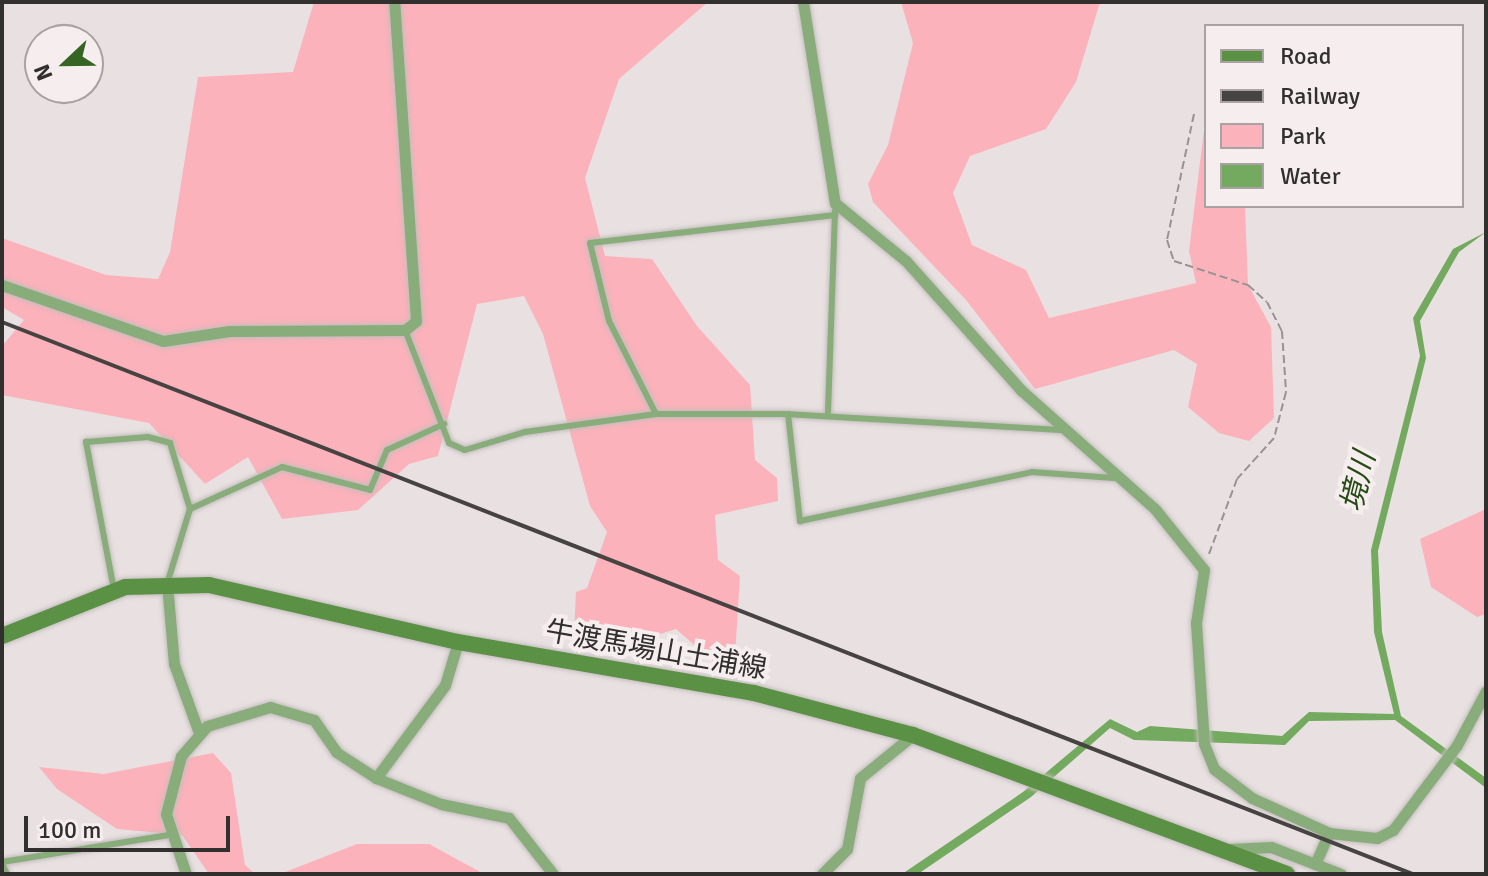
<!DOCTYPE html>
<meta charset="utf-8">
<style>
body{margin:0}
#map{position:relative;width:1488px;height:876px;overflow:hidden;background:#e9e1e1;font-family:Signika,"Noto Sans JP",sans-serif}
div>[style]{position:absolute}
.green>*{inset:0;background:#fbb2ba}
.water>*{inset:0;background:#74aa5f}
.path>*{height:2px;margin-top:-1px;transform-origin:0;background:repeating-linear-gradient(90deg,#989292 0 8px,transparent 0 12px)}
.roads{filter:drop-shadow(0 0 2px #c4bdbd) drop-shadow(0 0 2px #c4bdbd)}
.lane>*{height:6px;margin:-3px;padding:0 3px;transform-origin:3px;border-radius:3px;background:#88ad7b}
.street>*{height:11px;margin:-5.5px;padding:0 5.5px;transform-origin:5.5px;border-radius:5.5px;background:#88ad7b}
.secondary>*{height:16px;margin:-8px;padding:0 8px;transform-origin:8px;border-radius:8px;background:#5b9145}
.rail>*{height:4px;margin:-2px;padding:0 2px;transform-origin:2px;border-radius:2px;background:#474343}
span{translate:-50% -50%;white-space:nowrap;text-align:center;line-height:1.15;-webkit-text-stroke:8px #f6eeee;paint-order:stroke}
.street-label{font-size:28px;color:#322f2f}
.water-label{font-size:30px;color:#264a16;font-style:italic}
.frame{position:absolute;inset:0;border:4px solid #322f2f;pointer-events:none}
.legend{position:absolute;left:1204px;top:24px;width:260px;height:184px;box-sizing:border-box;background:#f6eeee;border:2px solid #a8a2a2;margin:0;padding:10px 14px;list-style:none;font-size:24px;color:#322f2f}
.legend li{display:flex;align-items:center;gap:16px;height:40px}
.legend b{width:40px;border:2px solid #a8a2a2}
.north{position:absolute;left:24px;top:24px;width:80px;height:80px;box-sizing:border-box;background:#f6eeee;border:2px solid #a8a2a2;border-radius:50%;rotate:248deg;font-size:22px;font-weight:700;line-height:32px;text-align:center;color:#322f2f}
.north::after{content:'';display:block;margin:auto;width:28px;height:36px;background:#366422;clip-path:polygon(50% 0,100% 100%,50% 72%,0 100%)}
.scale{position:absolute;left:24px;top:816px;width:206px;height:36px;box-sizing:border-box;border:4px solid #322f2f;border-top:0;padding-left:10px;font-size:24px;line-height:28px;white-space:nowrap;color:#322f2f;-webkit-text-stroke:6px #f6eeee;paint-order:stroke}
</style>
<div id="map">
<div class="green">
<div style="clip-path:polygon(314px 2px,708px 2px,619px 79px,585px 178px,605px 256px,652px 259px,697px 326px,750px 385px,755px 460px,777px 478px,778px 501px,715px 515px,718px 560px,740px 576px,735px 656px,714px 662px,676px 629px,623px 646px,574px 636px,576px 592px,587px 588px,607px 532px,590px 506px,543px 334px,524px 296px,477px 304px,438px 456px,409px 464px,358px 510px,282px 519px,248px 457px,205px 484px,149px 423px,2px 395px,2px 346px,24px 320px,2px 307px,2px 238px,106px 275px,158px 279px,170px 252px,198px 77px,293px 72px)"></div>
<div style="clip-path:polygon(901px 2px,1100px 2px,1076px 82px,1046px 129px,970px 156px,953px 193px,972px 245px,1026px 270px,1049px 318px,1196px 283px,1189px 251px,1206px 114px,1206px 206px,1245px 206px,1248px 285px,1271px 327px,1274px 418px,1249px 441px,1219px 433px,1188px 407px,1197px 364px,1174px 350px,1035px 389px,966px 300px,873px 202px,868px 184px,888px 145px,913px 43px)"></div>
<div style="clip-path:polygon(1486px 509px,1486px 614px,1477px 617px,1431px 587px,1420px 539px)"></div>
<div style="clip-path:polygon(213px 753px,231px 773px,245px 865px,255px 874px,209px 874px,182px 835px,117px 829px,57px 789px,39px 767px,104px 774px)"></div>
<div style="clip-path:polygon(357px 844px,429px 844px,484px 874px,280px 874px)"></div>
</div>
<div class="water">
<div style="clip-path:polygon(1486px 232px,1459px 252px,1420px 321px,1426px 358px,1378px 551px,1382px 632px,1401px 716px,1486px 778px,1486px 788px,1395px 720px,1309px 721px,1285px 745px,1134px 740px,1110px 728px,1031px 797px,918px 874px,902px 874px,1023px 792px,1110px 719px,1137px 732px,1150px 726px,1282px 736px,1309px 712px,1394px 714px,1374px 632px,1371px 550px,1420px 356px,1413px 318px,1453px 249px)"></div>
</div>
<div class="path">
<div style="left:1194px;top:114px;width:129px;rotate:102.1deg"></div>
<div style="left:1167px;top:240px;width:22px;rotate:72deg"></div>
<div style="left:1174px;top:261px;width:78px;rotate:18deg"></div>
<div style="left:1248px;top:285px;width:25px;rotate:42deg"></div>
<div style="left:1267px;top:302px;width:33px;rotate:63deg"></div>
<div style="left:1282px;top:331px;width:61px;rotate:86.2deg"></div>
<div style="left:1286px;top:392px;width:48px;rotate:104.6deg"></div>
<div style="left:1274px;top:438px;width:55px;rotate:132.1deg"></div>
<div style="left:1237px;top:479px;width:80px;rotate:110.5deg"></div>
</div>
<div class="roads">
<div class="lane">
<div style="left:405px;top:330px;width:121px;rotate:68.7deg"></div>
<div style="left:449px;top:443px;width:17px;rotate:24deg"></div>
<div style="left:465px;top:450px;width:63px;rotate:-16.7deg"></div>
<div style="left:525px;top:432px;width:132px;rotate:-7.8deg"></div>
<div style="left:656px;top:414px;width:132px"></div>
<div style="left:828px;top:412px;width:201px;rotate:-88deg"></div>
<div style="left:656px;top:414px;width:104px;rotate:-116.8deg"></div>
<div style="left:609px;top:321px;width:80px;rotate:-103.7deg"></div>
<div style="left:590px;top:243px;width:247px;rotate:-6.5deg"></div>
<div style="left:1062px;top:430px;width:274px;rotate:-176.7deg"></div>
<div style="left:788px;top:414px;width:108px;rotate:83.6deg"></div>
<div style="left:800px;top:521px;width:237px;rotate:-11.9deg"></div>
<div style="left:1032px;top:472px;width:82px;rotate:4.2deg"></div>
<div style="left:167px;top:584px;width:78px;rotate:-73deg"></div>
<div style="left:190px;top:509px;width:101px;rotate:-24.5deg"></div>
<div style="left:282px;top:467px;width:91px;rotate:14.6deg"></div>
<div style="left:370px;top:490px;width:43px;rotate:-67deg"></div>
<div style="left:387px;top:450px;width:63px;rotate:-24.5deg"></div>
<div style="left:114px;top:590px;width:151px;rotate:-100.7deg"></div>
<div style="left:86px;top:442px;width:62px;rotate:-4.6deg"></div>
<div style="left:148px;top:437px;width:23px;rotate:15deg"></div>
<div style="left:170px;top:443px;width:69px;rotate:73.1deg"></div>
<div style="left:2px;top:862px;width:169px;rotate:-9.2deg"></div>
<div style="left:2px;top:864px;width:11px;rotate:63deg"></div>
</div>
<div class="street">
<div style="left:803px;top:2px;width:204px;rotate:81deg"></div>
<div style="left:835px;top:203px;width:92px;rotate:39.2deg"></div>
<div style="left:906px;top:261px;width:173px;rotate:48.3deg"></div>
<div style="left:1021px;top:390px;width:179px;rotate:41.6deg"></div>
<div style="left:1155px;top:509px;width:78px;rotate:51.2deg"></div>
<div style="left:1204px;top:570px;width:54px;rotate:98.6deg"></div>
<div style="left:1196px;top:623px;width:121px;rotate:86.2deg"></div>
<div style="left:1204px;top:744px;width:27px;rotate:68deg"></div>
<div style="left:1214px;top:769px;width:48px;rotate:37.3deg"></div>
<div style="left:1252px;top:798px;width:85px;rotate:24.4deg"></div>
<div style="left:1329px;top:833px;width:48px;rotate:5.9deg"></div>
<div style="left:1377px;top:838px;width:18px;rotate:-27deg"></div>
<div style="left:1393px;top:830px;width:106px;rotate:-53deg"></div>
<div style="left:1457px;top:745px;width:61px;rotate:-61.8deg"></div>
<div style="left:2px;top:285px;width:170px;rotate:19.2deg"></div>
<div style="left:163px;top:341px;width:67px;rotate:-8.6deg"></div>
<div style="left:229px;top:331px;width:176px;rotate:-0.3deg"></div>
<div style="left:405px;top:330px;width:14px;rotate:-39deg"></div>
<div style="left:416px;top:321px;width:320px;rotate:-93.9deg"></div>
<div style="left:167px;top:584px;width:80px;rotate:85deg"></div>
<div style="left:174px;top:664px;width:73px;rotate:70.1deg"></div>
<div style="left:376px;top:778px;width:116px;rotate:-53.4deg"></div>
<div style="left:445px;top:685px;width:45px;rotate:-73.2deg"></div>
<div style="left:1229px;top:849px;width:42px;rotate:-2.7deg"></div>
<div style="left:1271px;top:847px;width:47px;rotate:21.1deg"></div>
<div style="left:1315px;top:864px;width:34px;rotate:-66deg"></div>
<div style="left:1315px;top:864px;width:28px;rotate:21deg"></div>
<div style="left:186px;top:874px;width:63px;rotate:-108.4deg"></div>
<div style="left:166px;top:814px;width:60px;rotate:-75.5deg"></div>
<div style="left:181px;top:756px;width:40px;rotate:-49deg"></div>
<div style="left:207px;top:726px;width:66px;rotate:-16.8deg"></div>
<div style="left:270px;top:707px;width:46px;rotate:16.5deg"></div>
<div style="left:314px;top:720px;width:39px;rotate:55deg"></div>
<div style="left:336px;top:752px;width:48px;rotate:33deg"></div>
<div style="left:376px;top:778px;width:70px;rotate:21.8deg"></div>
<div style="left:441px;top:804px;width:69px;rotate:11.6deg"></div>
<div style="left:509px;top:818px;width:71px;rotate:51.8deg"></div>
<div style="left:822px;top:874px;width:35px;rotate:-45deg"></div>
<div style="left:847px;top:849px;width:72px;rotate:-79.6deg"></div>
<div style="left:860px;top:778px;width:68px;rotate:-39.1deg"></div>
</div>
<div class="secondary">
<div style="left:2px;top:636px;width:132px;rotate:-21.7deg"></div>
<div style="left:125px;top:587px;width:84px;rotate:-1.4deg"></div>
<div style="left:209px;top:585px;width:255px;rotate:12.9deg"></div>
<div style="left:458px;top:642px;width:300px;rotate:9.8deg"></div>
<div style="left:754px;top:693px;width:164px;rotate:14.8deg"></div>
<div style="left:913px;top:735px;width:399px;rotate:20.4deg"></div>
</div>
</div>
<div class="rail">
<div style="left:2px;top:322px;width:1515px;rotate:21.37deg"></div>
</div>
<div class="street-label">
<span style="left:656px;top:650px;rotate:10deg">牛渡馬場山土浦線</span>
</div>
<div class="water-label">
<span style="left:1359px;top:482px;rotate:-76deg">境川</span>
</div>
<div class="frame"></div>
<ul class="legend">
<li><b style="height:10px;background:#5b9145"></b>Road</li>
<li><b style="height:10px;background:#474343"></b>Railway</li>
<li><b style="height:22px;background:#fbb2ba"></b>Park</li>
<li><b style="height:22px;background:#74aa5f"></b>Water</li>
</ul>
<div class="north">N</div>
<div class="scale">100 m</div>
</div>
